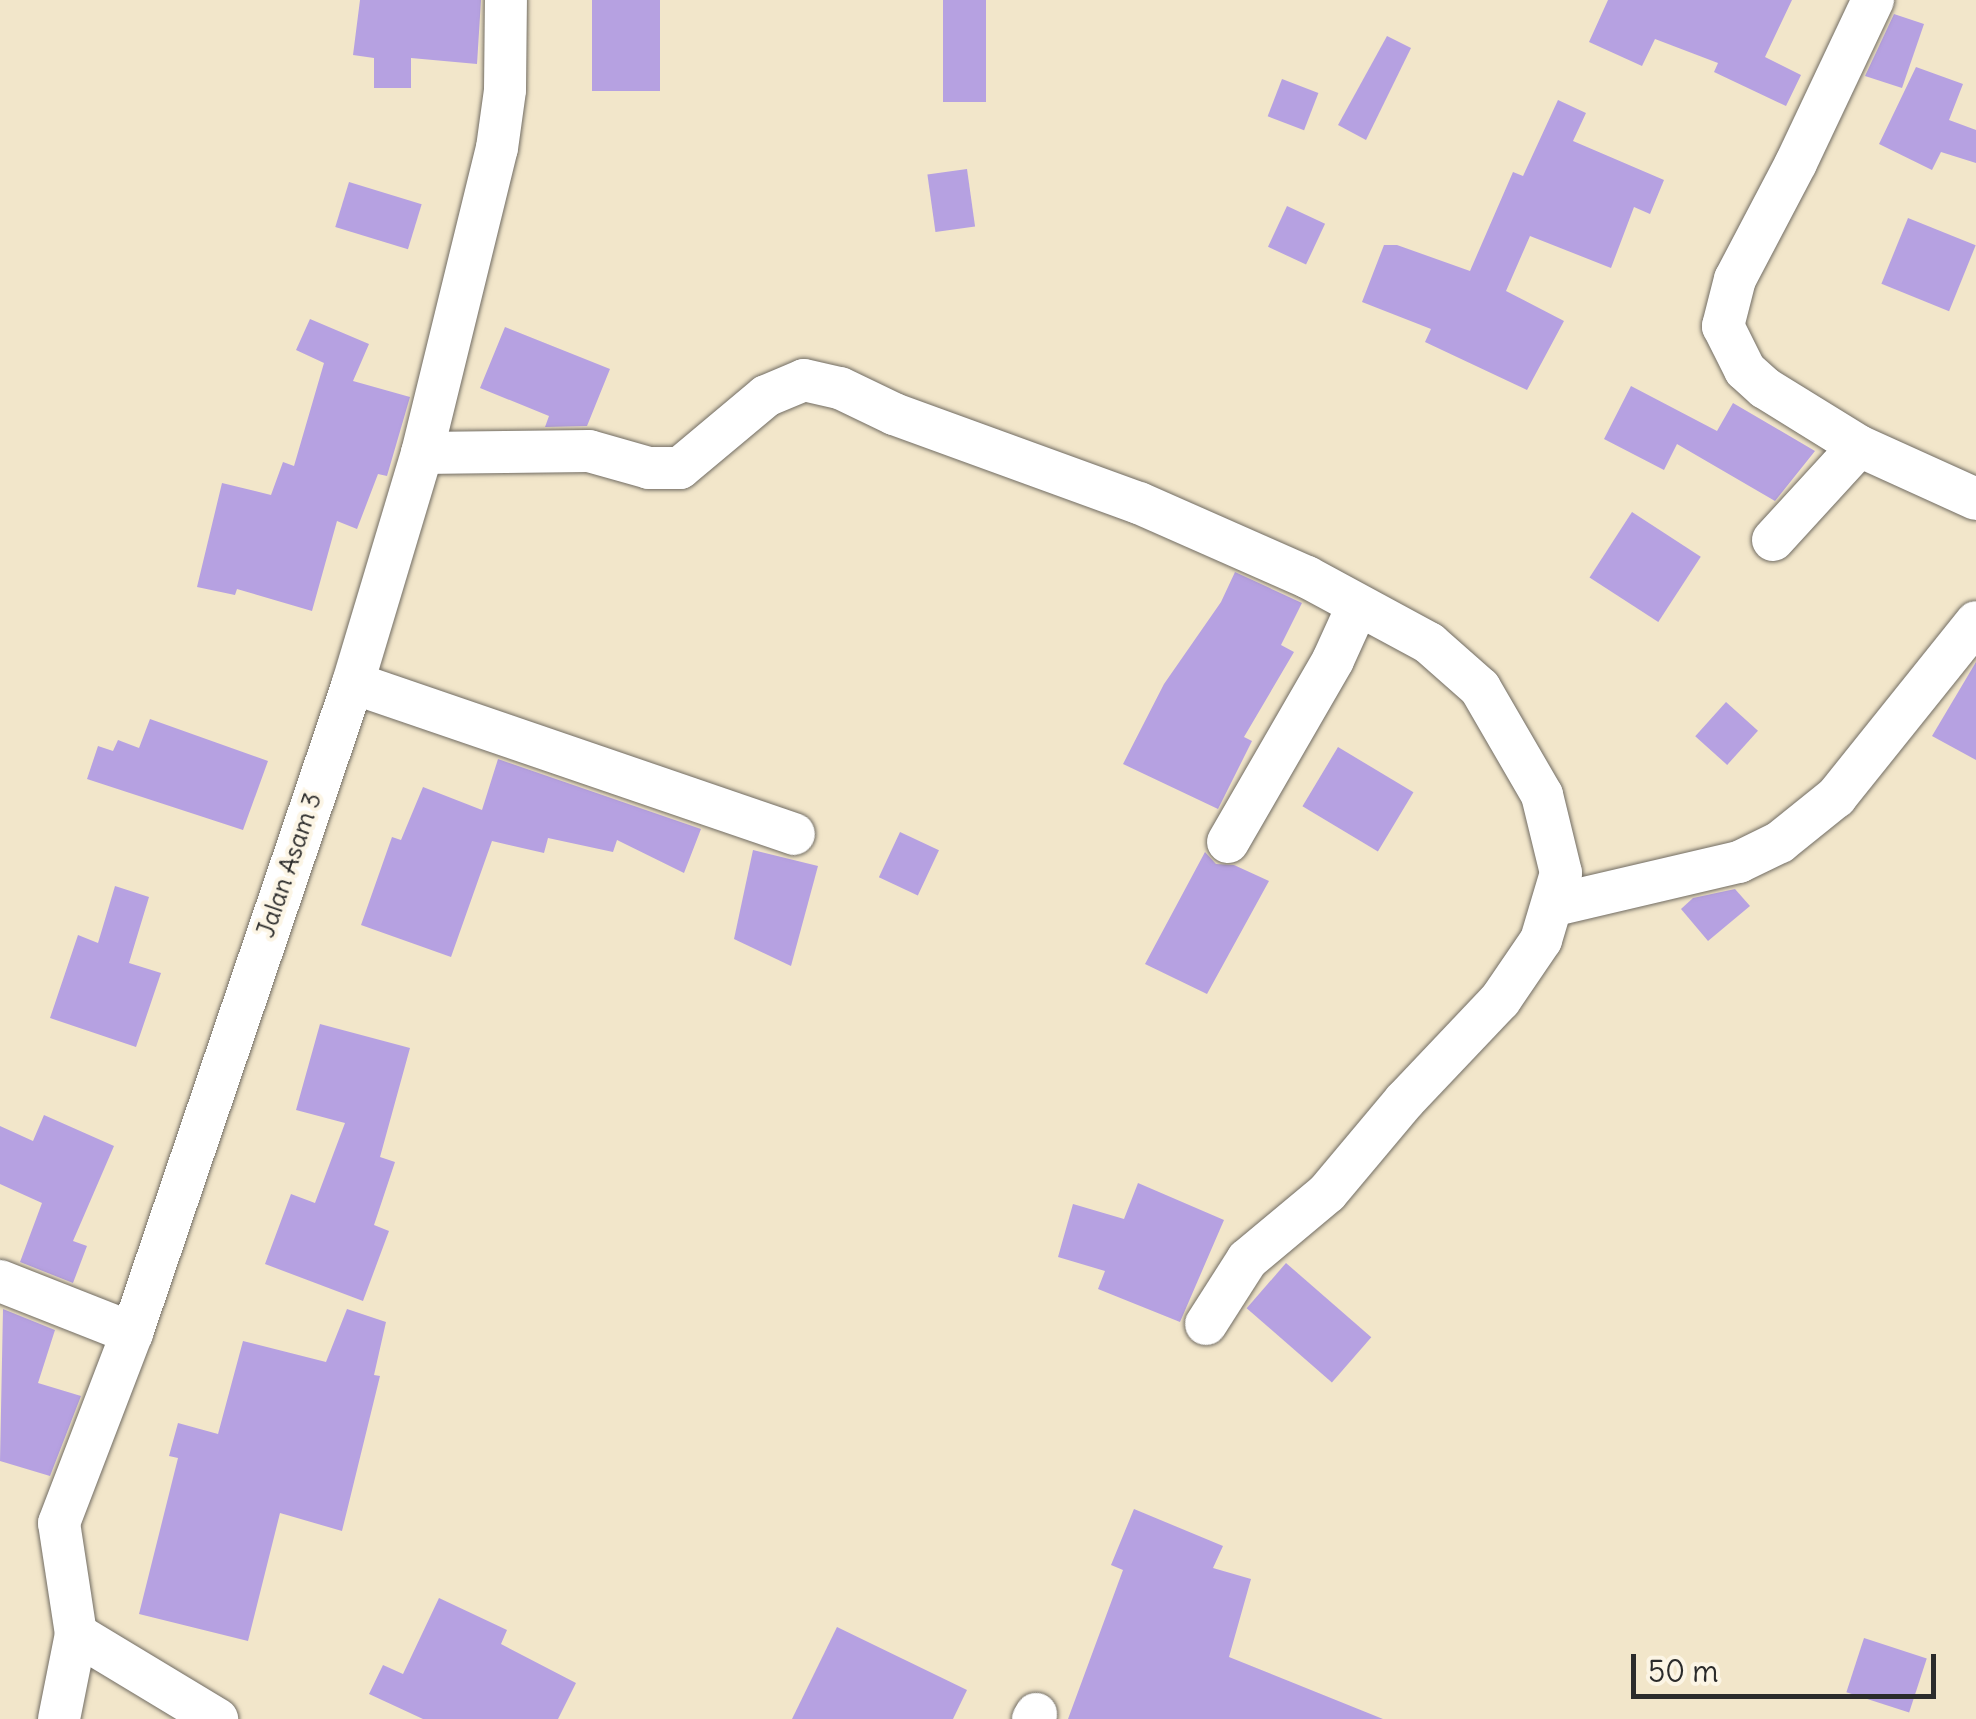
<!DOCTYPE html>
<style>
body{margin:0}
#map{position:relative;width:1976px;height:1719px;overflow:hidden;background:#f2e6ca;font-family:Delius,sans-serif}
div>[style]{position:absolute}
.building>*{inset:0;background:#b6a1e1;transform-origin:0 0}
.roads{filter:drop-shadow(0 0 2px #716c63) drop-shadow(0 0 2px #716c63)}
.street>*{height:42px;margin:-21px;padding:0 21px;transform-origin:21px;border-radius:21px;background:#fff}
span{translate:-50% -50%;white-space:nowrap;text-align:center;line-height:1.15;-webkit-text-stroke:8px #fcf5e5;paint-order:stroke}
.street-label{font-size:25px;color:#2b2b2b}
.scale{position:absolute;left:1631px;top:1654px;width:305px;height:45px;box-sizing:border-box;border:5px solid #2b2b2b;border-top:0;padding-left:12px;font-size:30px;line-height:35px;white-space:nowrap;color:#2b2b2b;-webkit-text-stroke:8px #fcf5e5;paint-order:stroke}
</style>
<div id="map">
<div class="building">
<div style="clip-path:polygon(360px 0,481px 0,477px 64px,411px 58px,411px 88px,374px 88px,374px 58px,353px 55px)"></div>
<div style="left:592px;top:0;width:68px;height:91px"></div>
<div style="left:943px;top:0;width:43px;height:102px"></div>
<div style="clip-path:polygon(1608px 0,1792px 0,1765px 57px,1801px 75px,1786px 106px,1714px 72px,1718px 63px,1655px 39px,1642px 66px,1589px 42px)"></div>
<div style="clip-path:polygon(1894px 14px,1924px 24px,1902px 88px,1865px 76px)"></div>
<div style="clip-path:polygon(1387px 36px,1411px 48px,1366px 140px,1338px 125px)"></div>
<div style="clip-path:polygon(1916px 67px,1963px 84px,1949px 120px,1976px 130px,1976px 163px,1941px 152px,1932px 170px,1879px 144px)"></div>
<div style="left:1282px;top:79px;width:39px;height:40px;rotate:21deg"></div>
<div style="clip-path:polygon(1558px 100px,1586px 113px,1573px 141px,1664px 180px,1650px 214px,1634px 207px,1611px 268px,1530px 236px,1506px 291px,1564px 321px,1527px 390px,1425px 342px,1431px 329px,1362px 302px,1384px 245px,1397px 245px,1470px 271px,1513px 172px,1523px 176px)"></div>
<div style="left:967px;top:169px;width:58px;height:40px;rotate:82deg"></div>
<div style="left:349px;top:182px;width:76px;height:47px;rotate:17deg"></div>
<div style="left:1287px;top:206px;width:42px;height:45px;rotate:25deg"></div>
<div style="left:1908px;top:218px;width:73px;height:71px;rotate:22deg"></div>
<div style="clip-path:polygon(310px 319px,369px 344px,353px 381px,410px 397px,387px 476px,378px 474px,357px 529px,337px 521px,312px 611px,237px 589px,235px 595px,197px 587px,222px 483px,271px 495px,283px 462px,294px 466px,324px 363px,296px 350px)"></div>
<div style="clip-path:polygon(505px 327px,610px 369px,587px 426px,545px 427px,549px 416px,480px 388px)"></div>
<div style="clip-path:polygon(1631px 386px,1717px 431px,1733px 403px,1815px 451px,1775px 501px,1677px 444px,1664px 470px,1604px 439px)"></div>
<div style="left:1632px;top:512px;width:82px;height:78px;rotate:33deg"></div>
<div style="clip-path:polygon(1235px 572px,1302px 603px,1281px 645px,1294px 652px,1244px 737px,1252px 741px,1218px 809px,1123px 764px,1164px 684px,1221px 602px)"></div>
<div style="clip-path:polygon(1976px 662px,1976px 760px,1932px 736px)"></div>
<div style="left:1726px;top:702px;width:43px;height:46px;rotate:42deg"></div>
<div style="clip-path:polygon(150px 719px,268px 761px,243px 830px,87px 779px,98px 746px,113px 751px,118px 740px,139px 748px)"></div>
<div style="left:1338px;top:747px;width:88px;height:69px;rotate:31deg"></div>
<div style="clip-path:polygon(498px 759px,701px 829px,684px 873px,617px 840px,613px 852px,548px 838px,544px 853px,492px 841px,451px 957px,361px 925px,392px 837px,401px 840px,423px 787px,482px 810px)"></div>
<div style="left:900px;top:832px;width:43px;height:50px;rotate:25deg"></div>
<div style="clip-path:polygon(753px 850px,818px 866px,791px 966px,734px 939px)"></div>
<div style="clip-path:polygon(1205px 852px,1216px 864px,1234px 865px,1269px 881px,1207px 994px,1145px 964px)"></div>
<div style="clip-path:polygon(115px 886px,149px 897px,129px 963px,161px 973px,136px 1047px,50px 1018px,78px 935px,98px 943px)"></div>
<div style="clip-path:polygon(1735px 889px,1750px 906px,1708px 941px,1681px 909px,1693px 898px)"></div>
<div style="clip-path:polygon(320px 1024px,410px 1048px,380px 1157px,395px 1162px,374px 1225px,389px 1231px,363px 1301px,265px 1264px,291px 1194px,315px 1203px,345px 1123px,296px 1110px)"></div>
<div style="clip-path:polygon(44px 1115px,114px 1146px,73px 1241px,87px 1246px,73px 1283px,20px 1262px,42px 1203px,0 1184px,0 1126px,33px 1141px)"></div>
<div style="clip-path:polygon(1138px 1183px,1224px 1220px,1180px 1322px,1098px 1289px,1105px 1271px,1058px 1257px,1073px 1204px,1124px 1219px)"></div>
<div style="left:1286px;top:1263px;width:113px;height:60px;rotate:41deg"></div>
<div style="clip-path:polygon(3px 1309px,55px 1330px,38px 1383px,81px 1396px,50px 1476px,0 1461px)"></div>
<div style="clip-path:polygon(347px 1309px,386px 1322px,374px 1375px,380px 1376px,342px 1531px,280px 1513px,248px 1641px,139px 1614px,178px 1458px,169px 1456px,178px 1423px,218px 1434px,243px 1341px,326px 1362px)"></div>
<div style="clip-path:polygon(1134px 1509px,1223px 1546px,1213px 1568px,1251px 1579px,1229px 1657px,1383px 1719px,1068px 1719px,1123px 1570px,1111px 1565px)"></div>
<div style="clip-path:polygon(439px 1598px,507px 1630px,501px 1644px,576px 1683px,558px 1719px,423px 1719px,369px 1694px,383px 1665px,403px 1674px)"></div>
<div style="clip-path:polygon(837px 1627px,967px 1690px,953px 1719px,792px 1719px)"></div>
<div style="left:1864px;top:1638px;width:66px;height:57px;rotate:18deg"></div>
</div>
<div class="roads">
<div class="street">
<div style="left:1873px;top:0;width:180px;rotate:115.3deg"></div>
<div style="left:1796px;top:163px;width:131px;rotate:117.7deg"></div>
<div style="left:1735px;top:279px;width:49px;rotate:104.3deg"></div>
<div style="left:1723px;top:326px;width:49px;rotate:63.4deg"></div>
<div style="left:1745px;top:370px;width:27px;rotate:42deg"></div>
<div style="left:1765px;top:388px;width:110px;rotate:31.7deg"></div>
<div style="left:1859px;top:446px;width:128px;rotate:24.4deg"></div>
<div style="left:422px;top:453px;width:167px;rotate:-0.7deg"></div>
<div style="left:589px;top:451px;width:62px;rotate:15.8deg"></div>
<div style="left:649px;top:468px;width:31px"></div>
<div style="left:680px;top:468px;width:112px;rotate:-39.9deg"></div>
<div style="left:766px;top:396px;width:41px;rotate:-22.8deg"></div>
<div style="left:804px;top:380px;width:37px;rotate:13deg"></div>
<div style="left:840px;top:388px;width:60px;rotate:25.7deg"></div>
<div style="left:894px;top:414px;width:261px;rotate:20deg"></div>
<div style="left:1139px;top:503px;width:184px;rotate:23.8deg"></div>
<div style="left:1307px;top:577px;width:139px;rotate:28.4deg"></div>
<div style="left:1429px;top:643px;width:68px;rotate:41.4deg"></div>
<div style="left:1480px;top:688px;width:124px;rotate:59.9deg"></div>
<div style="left:1542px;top:795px;width:80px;rotate:76.3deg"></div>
<div style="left:1561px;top:873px;width:70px;rotate:106.6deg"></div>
<div style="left:1541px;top:940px;width:73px;rotate:124.3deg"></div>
<div style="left:1500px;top:1000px;width:138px;rotate:133.5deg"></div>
<div style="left:1405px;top:1100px;width:121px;rotate:130deg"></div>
<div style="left:1327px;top:1193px;width:104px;rotate:140.1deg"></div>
<div style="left:1247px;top:1260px;width:76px;rotate:122.6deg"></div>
<div style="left:1773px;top:540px;width:127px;rotate:-47.5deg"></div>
<div style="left:353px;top:683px;width:466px;rotate:18.9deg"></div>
<div style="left:1228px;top:842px;width:210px;rotate:-60deg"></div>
<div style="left:1333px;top:660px;width:60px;rotate:-65.6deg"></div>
<div style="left:1555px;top:905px;width:189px;rotate:-13.2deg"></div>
<div style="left:1739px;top:862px;width:46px;rotate:-26deg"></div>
<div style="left:1780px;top:842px;width:72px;rotate:-38.8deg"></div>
<div style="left:1836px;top:797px;width:224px;rotate:-51.3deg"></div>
<div style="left:0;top:1281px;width:142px;rotate:21.5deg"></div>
<div style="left:76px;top:1634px;width:165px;rotate:31.1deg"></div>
<div style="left:59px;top:1719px;width:87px;rotate:-78.7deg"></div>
<div style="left:76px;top:1634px;width:112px;rotate:-98.7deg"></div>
<div style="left:59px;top:1523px;width:204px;rotate:-69deg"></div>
<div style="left:132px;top:1333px;width:687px;rotate:-71.22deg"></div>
<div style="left:353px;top:683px;width:240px;rotate:-73.3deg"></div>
<div style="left:422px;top:453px;width:314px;rotate:-76.2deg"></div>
<div style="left:497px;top:148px;width:59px;rotate:-82.1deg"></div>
<div style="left:505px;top:90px;width:90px;rotate:-89.4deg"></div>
<div style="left:1033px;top:1719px;width:6px;rotate:-59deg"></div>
</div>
</div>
<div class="street-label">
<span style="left:289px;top:865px;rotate:-71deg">Jalan Asam 3</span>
</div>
<div class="scale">50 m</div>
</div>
